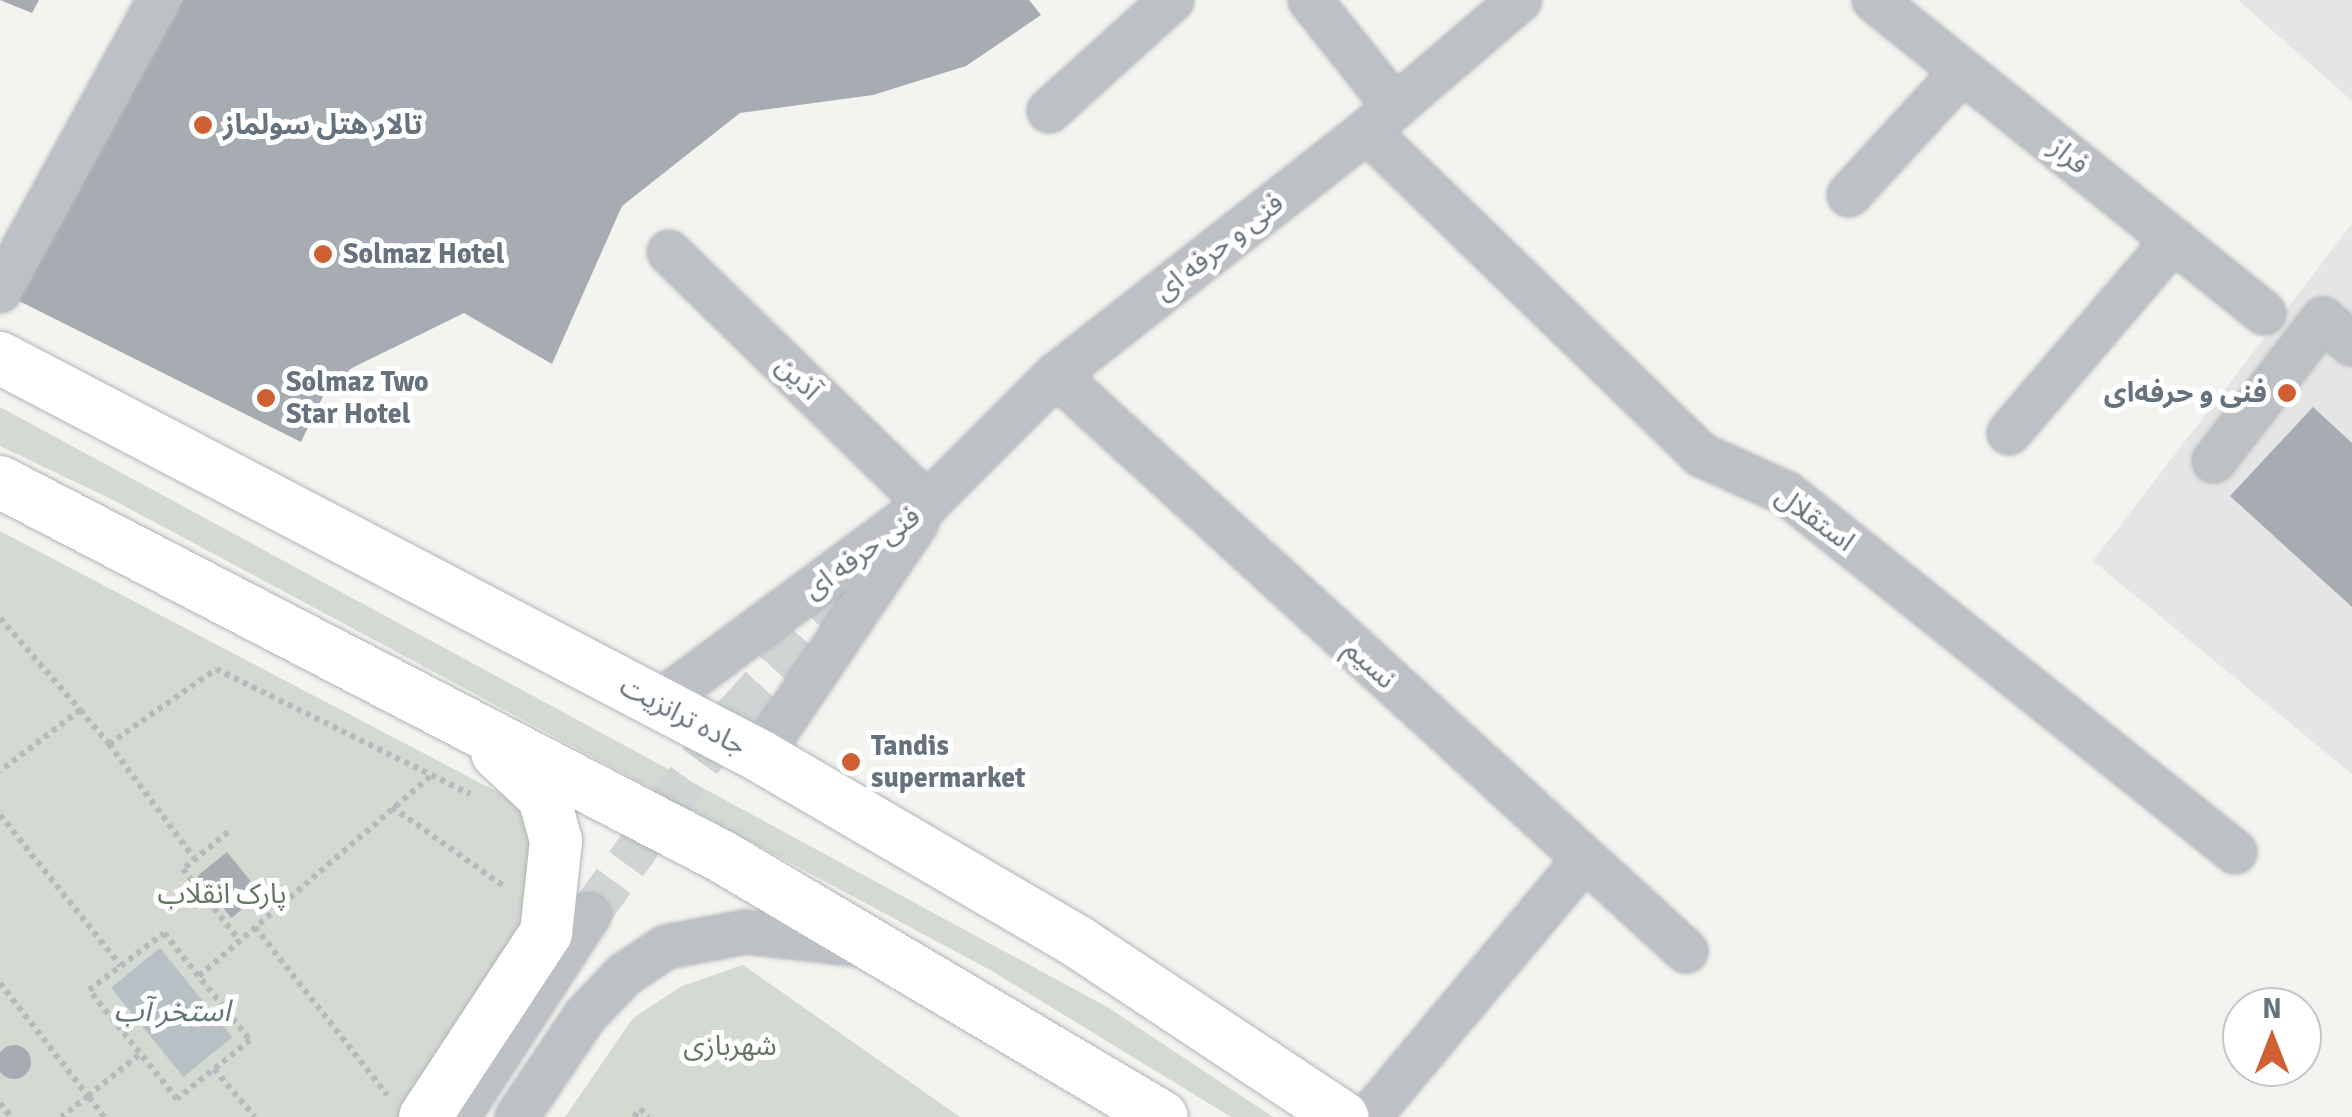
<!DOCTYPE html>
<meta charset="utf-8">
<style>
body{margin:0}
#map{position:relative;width:2352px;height:1117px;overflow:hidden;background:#f3f4f0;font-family:Signika,"Noto Sans Arabic",sans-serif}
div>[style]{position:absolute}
.built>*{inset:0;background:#e4e5e4}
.green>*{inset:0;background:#d4dad2}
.water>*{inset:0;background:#b7c1c5;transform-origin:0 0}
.building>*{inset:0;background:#a6acb2;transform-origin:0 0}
.round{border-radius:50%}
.minor-tunnel>*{height:42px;margin-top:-21px;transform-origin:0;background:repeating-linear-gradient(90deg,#d0d4d4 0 42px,transparent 0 63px)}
.path>*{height:6px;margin-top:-3px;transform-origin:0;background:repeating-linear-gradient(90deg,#b7b9bc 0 5px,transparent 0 10px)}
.roads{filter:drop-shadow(0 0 2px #b1b4b8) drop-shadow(0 0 2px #b1b4b8)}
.minor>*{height:42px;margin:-21px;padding:0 21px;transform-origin:21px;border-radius:21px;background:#bdc0c4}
.major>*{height:52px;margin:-26px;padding:0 26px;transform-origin:26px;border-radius:26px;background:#fff}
.dots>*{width:28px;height:28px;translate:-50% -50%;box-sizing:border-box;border:5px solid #fff;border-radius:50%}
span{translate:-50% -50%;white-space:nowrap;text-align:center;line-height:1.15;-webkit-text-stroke:10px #fff;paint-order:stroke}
.poi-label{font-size:28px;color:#66727e;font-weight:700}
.left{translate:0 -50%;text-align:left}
.right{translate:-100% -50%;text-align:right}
.street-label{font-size:28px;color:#66727e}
.park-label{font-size:28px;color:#667664}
.water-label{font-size:30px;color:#61737b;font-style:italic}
.north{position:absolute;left:2222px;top:987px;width:100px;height:100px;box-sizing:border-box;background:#fff;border:2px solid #c2c7cb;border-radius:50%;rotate:0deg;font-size:28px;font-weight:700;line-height:40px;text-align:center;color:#66727e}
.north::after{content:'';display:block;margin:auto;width:35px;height:45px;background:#d06033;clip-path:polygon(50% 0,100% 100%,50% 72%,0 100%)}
</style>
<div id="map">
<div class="built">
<div style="clip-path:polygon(2238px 0,2352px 0,2352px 101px)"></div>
<div style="clip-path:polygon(2352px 224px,2352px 774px,2093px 561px)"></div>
</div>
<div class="green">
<div style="clip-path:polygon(0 407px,1109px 1008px,1273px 1117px,1231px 1117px,992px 971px,113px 500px,0 446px)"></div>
<div style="clip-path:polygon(0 531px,511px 799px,533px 825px,526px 933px,411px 1117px,0 1117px)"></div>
<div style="clip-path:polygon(743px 965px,960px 1117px,565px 1117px,633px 1018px,682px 986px)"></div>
</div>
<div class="water">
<div style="left:160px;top:948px;width:115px;height:63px;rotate:51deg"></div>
</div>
<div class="building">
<div style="clip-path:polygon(0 0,39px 0,32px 13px)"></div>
<div style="clip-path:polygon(183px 0,1029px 0,1041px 15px,966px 66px,873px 95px,740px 113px,622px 206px,552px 364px,464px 313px,352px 368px,326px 390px,301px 442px,19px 301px)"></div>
<div style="clip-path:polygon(2313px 407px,2352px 443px,2352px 607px,2230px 496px)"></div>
<div style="left:227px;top:852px;width:54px;height:38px;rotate:51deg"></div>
<div class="round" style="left:-3px;top:1045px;width:34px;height:34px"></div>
</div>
<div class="minor-tunnel">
<div style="left:589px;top:915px;width:245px;rotate:-54deg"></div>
<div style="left:733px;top:717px;width:210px;rotate:-47.7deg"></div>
</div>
<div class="path">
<div style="left:0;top:618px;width:122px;rotate:49deg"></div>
<div style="left:80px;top:710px;width:101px;rotate:142.7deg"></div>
<div style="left:80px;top:710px;width:45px;rotate:49.5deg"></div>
<div style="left:109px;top:744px;width:131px;rotate:-35deg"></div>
<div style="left:216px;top:669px;width:283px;rotate:26.2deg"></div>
<div style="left:109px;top:744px;width:142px;rotate:53.3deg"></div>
<div style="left:392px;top:807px;width:138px;rotate:35.3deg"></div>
<div style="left:0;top:815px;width:193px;rotate:51.3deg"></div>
<div style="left:228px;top:832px;width:58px;rotate:140.6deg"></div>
<div style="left:183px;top:869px;width:90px;rotate:51.7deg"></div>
<div style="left:255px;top:927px;width:214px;rotate:51.8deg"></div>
<div style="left:164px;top:933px;width:137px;rotate:51.2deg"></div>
<div style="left:250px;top:1040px;width:94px;rotate:141.1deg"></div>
<div style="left:177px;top:1099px;width:140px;rotate:-128.9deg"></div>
<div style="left:89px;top:990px;width:94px;rotate:-37.2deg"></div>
<div style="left:199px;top:976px;width:308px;rotate:-40.8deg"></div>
<div style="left:0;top:983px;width:143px;rotate:52.1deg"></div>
<div style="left:88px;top:1096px;width:34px;rotate:142deg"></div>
<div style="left:214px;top:1069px;width:63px;rotate:49.5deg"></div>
<div style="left:0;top:1103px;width:18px;rotate:52deg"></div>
<div style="left:104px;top:1117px;width:26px;rotate:-127deg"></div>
<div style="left:88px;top:1096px;width:67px;rotate:-38.9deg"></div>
<div style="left:634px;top:1117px;width:10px;rotate:-53deg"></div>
<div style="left:640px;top:1109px;width:12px;rotate:42deg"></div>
</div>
<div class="roads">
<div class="minor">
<div style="left:1310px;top:0;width:137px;rotate:51.5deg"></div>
<div style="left:1874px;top:0;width:500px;rotate:38.75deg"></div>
<div style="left:1049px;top:111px;width:166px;rotate:-42.1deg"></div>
<div style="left:1367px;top:131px;width:465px;rotate:44.1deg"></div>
<div style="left:1701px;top:455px;width:93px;rotate:24.1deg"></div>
<div style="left:1786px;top:493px;width:575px;rotate:38.64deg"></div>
<div style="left:1849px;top:195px;width:168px;rotate:-47.4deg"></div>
<div style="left:669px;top:252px;width:361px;rotate:44.3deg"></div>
<div style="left:0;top:291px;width:332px;rotate:-61.3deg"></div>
<div style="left:1056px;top:375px;width:854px;rotate:42.44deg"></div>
<div style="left:2009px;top:433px;width:254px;rotate:-49.5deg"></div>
<div style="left:2214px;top:461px;width:179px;rotate:-52.5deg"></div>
<div style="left:2323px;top:319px;width:38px;rotate:41deg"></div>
<div style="left:658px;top:703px;width:335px;rotate:-36.5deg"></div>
<div style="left:927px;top:504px;width:182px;rotate:-45deg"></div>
<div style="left:1056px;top:375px;width:395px;rotate:-38.1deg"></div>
<div style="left:1367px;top:131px;width:201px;rotate:-40.6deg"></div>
<div style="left:760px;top:756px;width:282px;rotate:-56.1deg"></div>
<div style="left:458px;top:1117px;width:241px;rotate:-57deg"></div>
<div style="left:517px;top:1117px;width:122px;rotate:-56deg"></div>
<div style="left:585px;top:1016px;width:57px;rotate:-46.4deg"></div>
<div style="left:624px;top:975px;width:50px;rotate:-33.7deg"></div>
<div style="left:666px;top:947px;width:80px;rotate:-10.8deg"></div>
<div style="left:745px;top:932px;width:126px;rotate:6.4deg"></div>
<div style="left:1369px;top:1117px;width:335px;rotate:-50.1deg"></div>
</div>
<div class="major">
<div style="left:0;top:358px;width:858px;rotate:27.64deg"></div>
<div style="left:760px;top:756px;width:368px;rotate:30.3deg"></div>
<div style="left:1078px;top:942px;width:317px;rotate:33.5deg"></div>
<div style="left:0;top:482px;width:812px;rotate:27.42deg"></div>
<div style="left:721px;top:856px;width:512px;rotate:30.62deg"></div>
<div style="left:425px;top:1117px;width:220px;rotate:-56.7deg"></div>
<div style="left:546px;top:933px;width:93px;rotate:-83.8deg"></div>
<div style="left:556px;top:841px;width:46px;rotate:-105.3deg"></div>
<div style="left:544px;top:797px;width:64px;rotate:-136.9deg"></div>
</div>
</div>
<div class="dots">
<div style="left:203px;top:125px;background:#d06033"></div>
<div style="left:323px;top:254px;background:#d06033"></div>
<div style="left:2287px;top:393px;background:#d06033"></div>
<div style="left:266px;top:398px;background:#d06033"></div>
<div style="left:851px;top:762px;background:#d06033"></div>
</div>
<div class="poi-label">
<span class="left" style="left:223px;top:125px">تالار هتل سولماز</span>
<span class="left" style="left:343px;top:254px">Solmaz Hotel</span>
<span class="left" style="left:286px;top:398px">Solmaz Two<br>Star Hotel</span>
<span class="right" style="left:2267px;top:393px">فنی و حرفه‌ای</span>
<span class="left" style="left:871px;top:762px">Tandis<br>supermarket</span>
</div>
<div class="street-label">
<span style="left:2069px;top:156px;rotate:39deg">فراز</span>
<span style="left:1219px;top:247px;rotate:-38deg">فنی و حرفه ای</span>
<span style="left:798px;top:378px;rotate:44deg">آذین</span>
<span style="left:1815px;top:519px;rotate:36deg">استقلال</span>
<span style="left:862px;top:553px;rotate:-36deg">فنی حرفه ای</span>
<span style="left:1370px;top:664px;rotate:43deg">نسيم</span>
<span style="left:683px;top:716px;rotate:28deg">جاده ترانزیت</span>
</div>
<div class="park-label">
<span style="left:222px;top:894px">پارک انقلاب</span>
<span style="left:730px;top:1046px">شهربازی</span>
</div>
<div class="water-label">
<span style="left:172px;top:1012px">استخر آب</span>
</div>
<div class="north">N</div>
</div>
